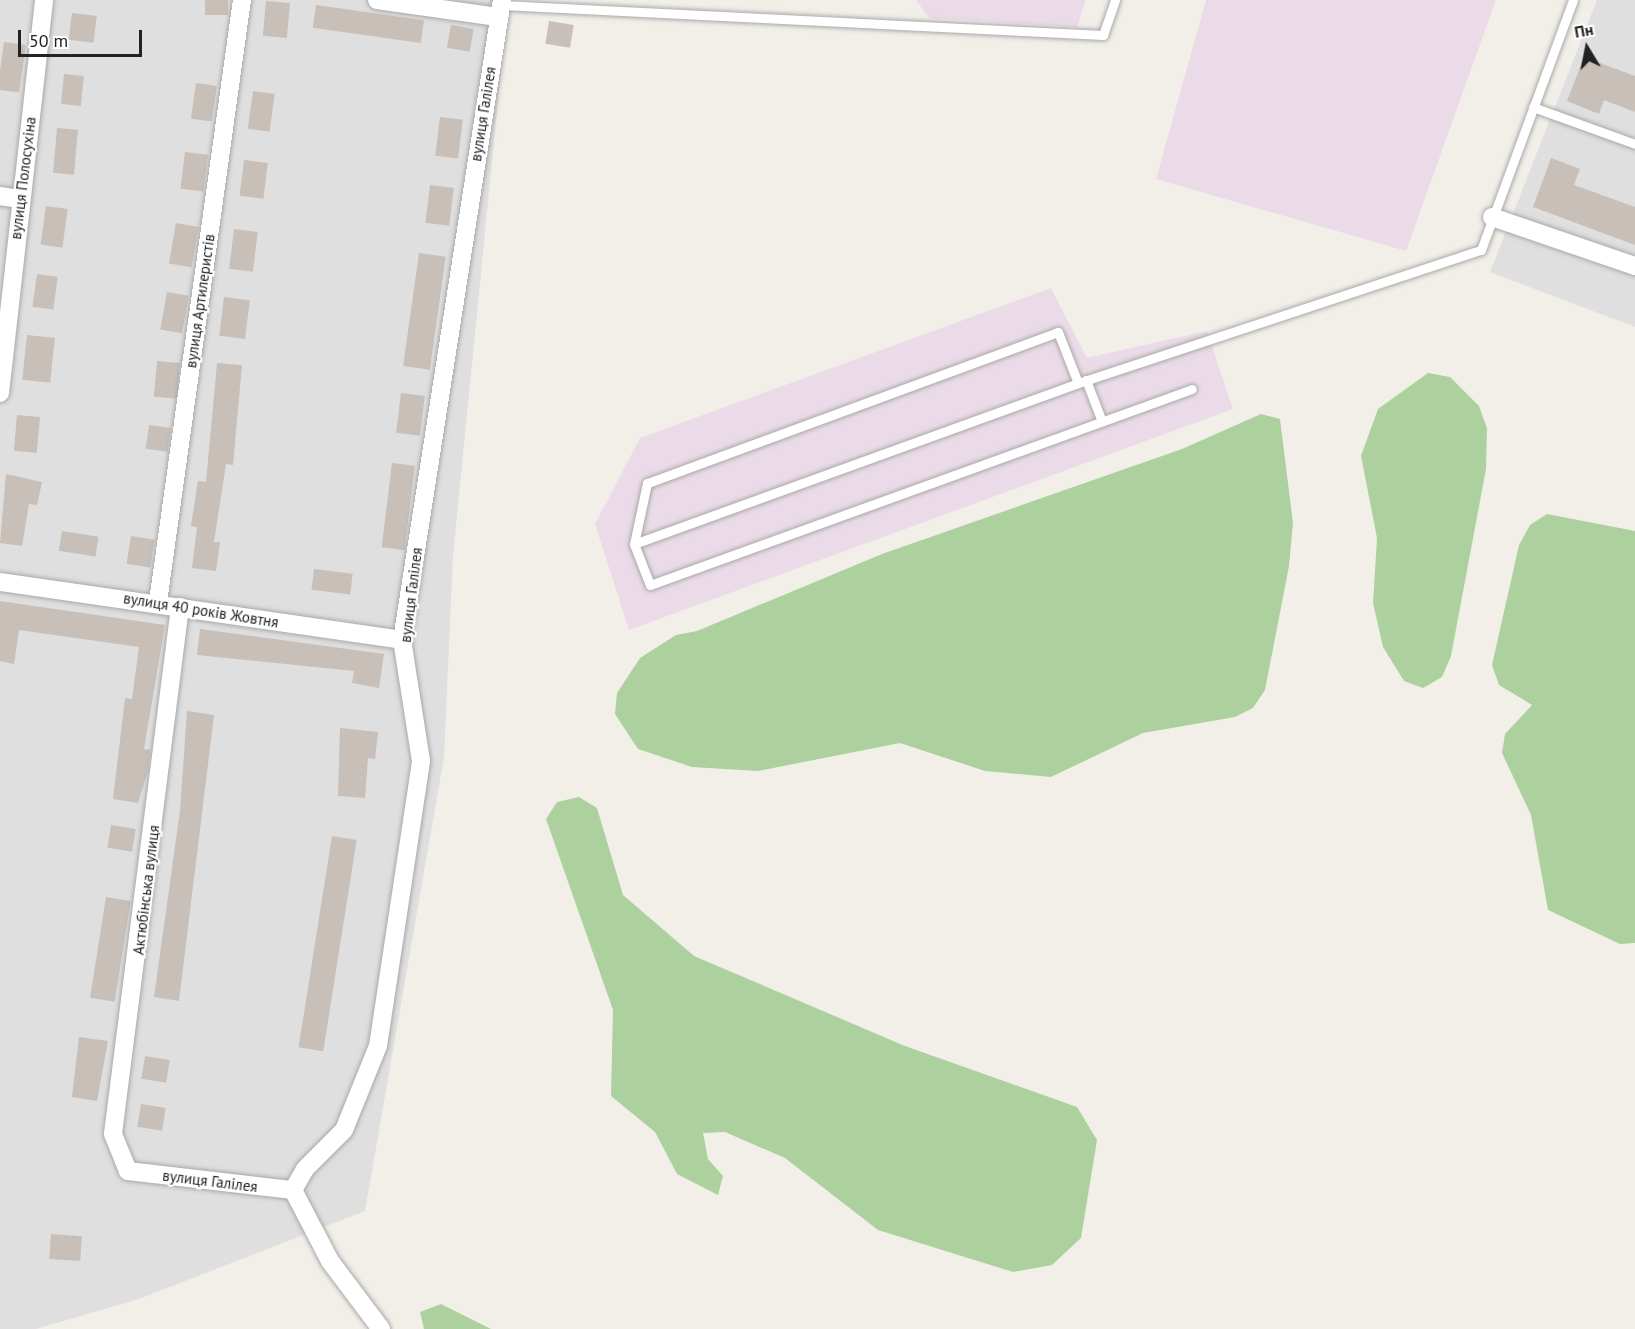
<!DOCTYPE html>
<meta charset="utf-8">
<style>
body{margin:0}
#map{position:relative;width:1635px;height:1329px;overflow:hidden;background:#f2efe9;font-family:"PT Sans",sans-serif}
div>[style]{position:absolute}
.residential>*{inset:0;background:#e0dfdf}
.industrial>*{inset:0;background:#ebdbe8}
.forest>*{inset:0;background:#add19e}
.building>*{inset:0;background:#c7bfb8;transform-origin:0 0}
.roads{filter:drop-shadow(0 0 2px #a9a9a9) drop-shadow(0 0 2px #a9a9a9)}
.service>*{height:9px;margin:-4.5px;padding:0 4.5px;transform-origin:4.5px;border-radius:4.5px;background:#fff}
.minor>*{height:18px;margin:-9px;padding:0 9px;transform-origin:9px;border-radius:9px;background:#fff}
span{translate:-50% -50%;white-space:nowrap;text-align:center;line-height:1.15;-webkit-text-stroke:4.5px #fff;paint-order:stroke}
.street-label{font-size:15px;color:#222}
.north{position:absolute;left:1557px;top:18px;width:60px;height:60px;-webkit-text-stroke:4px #fff;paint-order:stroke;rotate:350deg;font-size:16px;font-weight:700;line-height:24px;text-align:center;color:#222}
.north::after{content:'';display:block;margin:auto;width:21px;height:27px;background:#222;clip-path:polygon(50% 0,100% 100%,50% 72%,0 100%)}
.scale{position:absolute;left:18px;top:30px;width:124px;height:27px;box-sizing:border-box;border:3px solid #222;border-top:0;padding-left:8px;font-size:18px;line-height:21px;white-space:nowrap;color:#222;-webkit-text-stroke:4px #fff;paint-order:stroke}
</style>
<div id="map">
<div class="residential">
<div style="clip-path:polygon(0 0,508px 0,453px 556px,444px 757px,365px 1211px,139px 1299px,36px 1329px,0 1329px)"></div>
<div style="clip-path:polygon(1597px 0,1635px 0,1635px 327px,1490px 272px)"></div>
</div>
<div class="industrial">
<div style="clip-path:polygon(916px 0,1086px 0,1077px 27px,929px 18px)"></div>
<div style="clip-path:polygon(1206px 0,1496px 0,1406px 251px,1156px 179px)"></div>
<div style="clip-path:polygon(1051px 288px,1087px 358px,1207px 331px,1233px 409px,629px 630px,595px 524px,640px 438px)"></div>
</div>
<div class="forest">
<div style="clip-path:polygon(1428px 373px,1450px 377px,1479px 406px,1487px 428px,1486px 469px,1451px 656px,1442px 677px,1423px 688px,1404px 681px,1383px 647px,1373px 603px,1377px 538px,1361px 456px,1378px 409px)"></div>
<div style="clip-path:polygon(1261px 414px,1280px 419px,1293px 523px,1289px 566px,1265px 690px,1253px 708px,1235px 717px,1143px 733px,1051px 777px,985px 771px,900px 743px,758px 771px,692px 767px,638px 749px,615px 714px,617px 693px,640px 658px,676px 635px,697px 631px,882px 554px,1182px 449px)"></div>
<div style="clip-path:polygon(1547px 514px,1635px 531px,1635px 943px,1620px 944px,1548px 910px,1531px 815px,1502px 753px,1505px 734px,1532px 705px,1499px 685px,1492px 665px,1519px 545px,1530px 525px)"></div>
<div style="clip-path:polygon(579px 797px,597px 808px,623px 895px,694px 956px,905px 1046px,1077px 1107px,1097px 1140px,1081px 1238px,1052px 1265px,1013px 1272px,878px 1230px,785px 1158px,725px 1132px,703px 1133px,708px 1159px,723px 1176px,718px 1195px,677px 1174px,655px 1132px,611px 1096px,613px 1010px,546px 819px,557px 802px)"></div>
<div style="clip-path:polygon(441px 1304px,491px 1329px,424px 1329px,420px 1312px)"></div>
</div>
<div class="building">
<div style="left:205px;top:0;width:23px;height:15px"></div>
<div style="left:266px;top:1px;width:24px;height:35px;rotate:5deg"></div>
<div style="left:316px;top:5px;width:109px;height:23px;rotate:8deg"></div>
<div style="left:72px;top:13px;width:25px;height:27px;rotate:7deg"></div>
<div style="left:549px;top:21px;width:25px;height:23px;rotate:9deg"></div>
<div style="left:451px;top:25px;width:23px;height:23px;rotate:10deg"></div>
<div style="left:4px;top:42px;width:22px;height:48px;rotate:8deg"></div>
<div style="clip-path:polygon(1584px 57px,1635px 76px,1635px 112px,1604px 100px,1599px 114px,1567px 101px)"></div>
<div style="left:64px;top:74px;width:20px;height:30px;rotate:6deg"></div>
<div style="left:196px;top:83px;width:21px;height:36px;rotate:8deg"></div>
<div style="left:253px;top:91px;width:22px;height:38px;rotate:8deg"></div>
<div style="left:440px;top:117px;width:23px;height:39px;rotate:7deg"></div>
<div style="left:57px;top:128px;width:21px;height:45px;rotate:5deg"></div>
<div style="left:185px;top:152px;width:23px;height:37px;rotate:7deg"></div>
<div style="clip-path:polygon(1551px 158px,1580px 169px,1574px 185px,1635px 207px,1635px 245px,1533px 207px)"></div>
<div style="left:244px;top:160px;width:24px;height:36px;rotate:7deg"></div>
<div style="left:430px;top:185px;width:24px;height:38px;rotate:7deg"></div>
<div style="left:46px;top:206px;width:22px;height:39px;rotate:8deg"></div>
<div style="left:176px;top:223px;width:23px;height:41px;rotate:10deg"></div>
<div style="left:234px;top:229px;width:24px;height:40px;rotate:7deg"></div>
<div style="left:419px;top:253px;width:27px;height:114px;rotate:8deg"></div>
<div style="left:37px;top:274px;width:21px;height:33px;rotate:8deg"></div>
<div style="left:167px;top:292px;width:22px;height:38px;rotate:10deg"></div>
<div style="left:224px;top:297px;width:26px;height:39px;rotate:7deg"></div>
<div style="left:27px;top:335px;width:28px;height:45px;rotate:6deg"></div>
<div style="left:157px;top:361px;width:23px;height:36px;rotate:5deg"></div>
<div style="clip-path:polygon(217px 363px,242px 365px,233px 465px,226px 464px,214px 542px,220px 542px,216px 571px,192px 568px,197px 527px,191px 526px,198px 481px,206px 482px)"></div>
<div style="left:401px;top:393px;width:24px;height:40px;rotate:7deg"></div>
<div style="left:17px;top:415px;width:23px;height:36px;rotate:5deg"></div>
<div style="left:149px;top:425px;width:22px;height:24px;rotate:8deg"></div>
<div style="left:392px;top:463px;width:23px;height:85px;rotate:7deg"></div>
<div style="clip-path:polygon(6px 474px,42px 482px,37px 505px,29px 504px,22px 546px,0 543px)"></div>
<div style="left:62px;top:531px;width:37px;height:20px;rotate:9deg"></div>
<div style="left:131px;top:536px;width:24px;height:28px;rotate:9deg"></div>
<div style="left:314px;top:569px;width:39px;height:21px;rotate:7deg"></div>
<div style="clip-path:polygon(0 601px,165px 625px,144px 749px,150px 750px,148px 771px,138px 803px,113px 799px,125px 698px,132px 699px,139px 647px,19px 630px,14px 664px,0 661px)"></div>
<div style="clip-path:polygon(200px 629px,384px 654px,379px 688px,352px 683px,354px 671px,197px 655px)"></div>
<div style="clip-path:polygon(187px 711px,214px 715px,179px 1001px,154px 997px,180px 811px)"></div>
<div style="clip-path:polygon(340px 728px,378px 732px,375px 759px,368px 758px,365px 798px,338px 796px)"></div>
<div style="left:111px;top:825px;width:25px;height:23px;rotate:9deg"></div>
<div style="left:332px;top:836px;width:25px;height:214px;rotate:9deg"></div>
<div style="left:106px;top:897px;width:25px;height:102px;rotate:9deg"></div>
<div style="clip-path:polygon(79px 1037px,108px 1041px,97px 1101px,72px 1097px)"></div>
<div style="left:145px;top:1056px;width:25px;height:23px;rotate:9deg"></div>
<div style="left:141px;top:1104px;width:25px;height:23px;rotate:9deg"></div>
<div style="left:51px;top:1234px;width:31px;height:25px;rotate:4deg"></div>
</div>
<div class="roads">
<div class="service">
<div style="left:502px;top:5px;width:602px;rotate:2.86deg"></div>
<div style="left:1103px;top:35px;width:37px;rotate:-71deg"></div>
<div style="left:1533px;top:107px;width:109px;rotate:19.9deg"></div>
<div style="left:1086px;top:380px;width:42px;rotate:69deg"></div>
<div style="left:1078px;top:383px;width:55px;rotate:-111.4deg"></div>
<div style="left:1058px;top:332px;width:438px;rotate:159.8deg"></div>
<div style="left:647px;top:483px;width:62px;rotate:102deg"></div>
<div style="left:634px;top:544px;width:44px;rotate:68.7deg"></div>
<div style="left:650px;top:585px;width:576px;rotate:-19.88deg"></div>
<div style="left:634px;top:544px;width:472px;rotate:-19.9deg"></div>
<div style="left:1078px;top:383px;width:424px;rotate:-18.3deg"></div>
<div style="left:1481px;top:250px;width:266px;rotate:-69.8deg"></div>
</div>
<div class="minor">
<div style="left:377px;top:0;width:122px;rotate:8deg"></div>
<div style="left:0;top:196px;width:20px;rotate:9deg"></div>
<div style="left:1492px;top:217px;width:151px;rotate:18.9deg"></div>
<div style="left:0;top:393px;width:395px;rotate:-83.6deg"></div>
<div style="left:0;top:582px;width:406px;rotate:8.2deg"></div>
<div style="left:158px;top:602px;width:608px;rotate:-82.06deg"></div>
<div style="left:180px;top:607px;width:531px;rotate:97.25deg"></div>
<div style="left:113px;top:1134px;width:40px;rotate:68deg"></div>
<div style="left:128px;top:1171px;width:166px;rotate:6.6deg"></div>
<div style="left:381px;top:1329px;width:85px;rotate:-126.9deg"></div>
<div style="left:330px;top:1261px;width:80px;rotate:-117.5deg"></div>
<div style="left:293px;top:1190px;width:24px;rotate:-60deg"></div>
<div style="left:305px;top:1169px;width:55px;rotate:-45deg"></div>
<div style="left:344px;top:1130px;width:91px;rotate:-68deg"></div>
<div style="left:378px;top:1046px;width:288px;rotate:-81.4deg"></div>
<div style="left:421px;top:761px;width:122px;rotate:-98.9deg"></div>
<div style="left:402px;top:640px;width:648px;rotate:-81.12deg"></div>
</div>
</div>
<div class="street-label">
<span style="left:483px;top:114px;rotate:-81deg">вулиця Галілея</span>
<span style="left:23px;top:178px;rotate:-83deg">вулиця Полосухіна</span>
<span style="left:200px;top:301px;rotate:-82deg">вулиця Артилеристів</span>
<span style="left:411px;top:595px;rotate:-83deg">вулиця Галілея</span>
<span style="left:201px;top:610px;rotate:9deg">вулиця 40 років Жовтня</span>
<span style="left:146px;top:890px;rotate:-83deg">Актюбінська вулиця</span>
<span style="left:210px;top:1181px;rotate:7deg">вулиця Галілея</span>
</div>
<div class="north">Пн</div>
<div class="scale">50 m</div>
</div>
